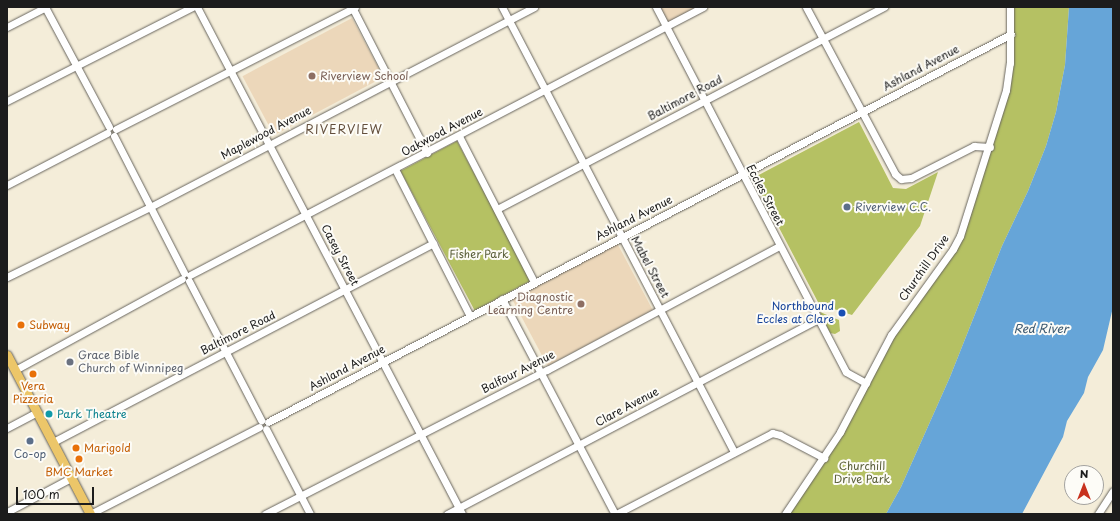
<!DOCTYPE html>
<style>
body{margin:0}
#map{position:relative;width:1120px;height:521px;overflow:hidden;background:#f4edd9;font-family:"Playpen Sans",sans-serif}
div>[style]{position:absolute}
.built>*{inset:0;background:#ecd7ba;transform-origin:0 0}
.green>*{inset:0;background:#b5c163;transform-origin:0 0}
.water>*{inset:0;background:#66a5d8}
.roads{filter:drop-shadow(0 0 1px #68655e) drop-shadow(0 0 1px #68655e)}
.minor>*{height:7px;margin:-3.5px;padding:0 3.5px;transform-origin:3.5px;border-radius:3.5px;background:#fff}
.major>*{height:9px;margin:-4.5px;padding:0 4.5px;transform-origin:4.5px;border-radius:4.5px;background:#ecc669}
.dots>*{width:11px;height:11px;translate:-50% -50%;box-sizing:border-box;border:2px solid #fdfcf7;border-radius:50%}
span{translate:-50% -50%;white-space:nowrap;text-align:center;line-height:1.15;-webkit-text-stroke:4px #fdfcf7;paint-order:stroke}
.street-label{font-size:11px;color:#1c1c1c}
.education-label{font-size:11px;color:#785e54}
.left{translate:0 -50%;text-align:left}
.right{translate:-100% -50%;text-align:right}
.service-label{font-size:11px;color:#4e5e75}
.park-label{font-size:11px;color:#595e38}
.transit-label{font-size:11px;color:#164399}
.food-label{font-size:11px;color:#c56008}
.worship-label{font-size:11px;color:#5b616d}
.culture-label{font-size:11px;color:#0d838f}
.neighbourhood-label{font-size:12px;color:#634f3c;letter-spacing:1px}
.water-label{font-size:12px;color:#3d5a71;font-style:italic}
.frame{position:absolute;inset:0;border:8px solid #1c1c1c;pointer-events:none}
.north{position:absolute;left:1064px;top:465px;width:40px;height:40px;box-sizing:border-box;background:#fdfcf7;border:1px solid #a3a29f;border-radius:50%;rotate:0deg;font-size:11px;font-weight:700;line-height:16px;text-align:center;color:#1c1c1c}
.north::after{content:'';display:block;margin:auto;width:14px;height:18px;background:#c8321e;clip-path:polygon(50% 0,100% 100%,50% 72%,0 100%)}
.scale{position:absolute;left:16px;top:487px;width:78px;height:18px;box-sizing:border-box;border:2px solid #1c1c1c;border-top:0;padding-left:5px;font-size:12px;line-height:14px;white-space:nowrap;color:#1c1c1c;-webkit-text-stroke:3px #fdfcf7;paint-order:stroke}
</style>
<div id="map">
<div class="built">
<div style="clip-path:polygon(656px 7px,703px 7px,666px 26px)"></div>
<div style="left:352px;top:18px;width:67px;height:124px;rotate:62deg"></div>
<div style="left:617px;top:243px;width:76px;height:119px;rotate:62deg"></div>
</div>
<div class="green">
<div style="clip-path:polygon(1010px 7px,1069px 7px,1065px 65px,1056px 112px,1046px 146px,1028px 191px,1002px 246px,950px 377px,901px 487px,886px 514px,785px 514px,824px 458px,891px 335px,953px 249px,1006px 90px)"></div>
<div style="clip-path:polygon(859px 122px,893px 188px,906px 189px,938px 172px,920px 226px,852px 315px,819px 304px,753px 178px)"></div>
<div style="left:457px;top:141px;width:158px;height:64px;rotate:62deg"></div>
<div style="clip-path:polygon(820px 312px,839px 320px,840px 331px,835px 334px,830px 333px)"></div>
</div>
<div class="water">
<div style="clip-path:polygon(1069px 7px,1113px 7px,1113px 307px,1103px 350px,1088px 377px,1084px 393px,1067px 421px,1063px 437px,1022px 514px,886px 514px,901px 487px,950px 377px,1002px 246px,1028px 191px,1046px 146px,1056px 112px,1065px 65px)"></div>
</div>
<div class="roads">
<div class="minor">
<div style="left:45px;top:7px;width:136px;rotate:61.9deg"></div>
<div style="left:197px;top:7px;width:572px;rotate:62.4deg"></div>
<div style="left:352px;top:7px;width:164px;rotate:62.8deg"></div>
<div style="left:502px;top:7px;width:502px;rotate:62.46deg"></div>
<div style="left:656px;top:7px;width:411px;rotate:62.5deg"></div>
<div style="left:846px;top:372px;width:23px;rotate:29deg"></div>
<div style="left:806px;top:7px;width:189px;rotate:61.9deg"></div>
<div style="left:895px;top:174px;width:8px;rotate:40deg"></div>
<div style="left:901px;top:179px;width:10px;rotate:-6deg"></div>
<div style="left:911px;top:178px;width:71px;rotate:-26.9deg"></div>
<div style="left:974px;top:146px;width:16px;rotate:4deg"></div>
<div style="left:7px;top:27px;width:44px;rotate:-27.1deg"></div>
<div style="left:7px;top:101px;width:208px;rotate:-26.9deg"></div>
<div style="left:116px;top:129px;width:268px;rotate:-27deg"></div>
<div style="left:114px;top:136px;width:154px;rotate:62.9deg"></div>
<div style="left:459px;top:136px;width:164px;rotate:62.8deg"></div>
<div style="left:395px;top:169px;width:165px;rotate:63deg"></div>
<div style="left:7px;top:185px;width:113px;rotate:-27.5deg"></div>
<div style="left:497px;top:209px;width:437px;rotate:-27.6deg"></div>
<div style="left:190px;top:275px;width:579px;rotate:-27.58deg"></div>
<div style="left:7px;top:277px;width:159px;rotate:-26.1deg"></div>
<div style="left:150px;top:207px;width:433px;rotate:-27.5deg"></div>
<div style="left:189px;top:281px;width:157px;rotate:62.6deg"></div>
<div style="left:502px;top:299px;width:243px;rotate:62.3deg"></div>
<div style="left:15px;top:370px;width:190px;rotate:-28.6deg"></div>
<div style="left:268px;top:422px;width:838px;rotate:-27.57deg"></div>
<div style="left:7px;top:428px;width:34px;rotate:-28deg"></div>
<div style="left:266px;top:429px;width:96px;rotate:62.6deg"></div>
<div style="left:53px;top:442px;width:429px;rotate:-27.6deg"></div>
<div style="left:7px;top:512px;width:72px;rotate:-28deg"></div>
<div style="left:90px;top:514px;width:190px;rotate:-27.2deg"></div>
<div style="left:265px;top:514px;width:317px;rotate:-27.1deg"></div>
<div style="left:547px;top:370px;width:263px;rotate:-28.1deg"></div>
<div style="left:447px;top:514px;width:418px;rotate:-27.7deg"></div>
<div style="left:616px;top:514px;width:176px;rotate:-27.4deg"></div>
<div style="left:772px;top:433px;width:8px;rotate:14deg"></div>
<div style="left:780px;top:435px;width:50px;rotate:27.6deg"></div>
<div style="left:785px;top:514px;width:99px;rotate:-56.1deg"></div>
<div style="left:840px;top:432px;width:110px;rotate:-62.3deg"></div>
<div style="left:891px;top:335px;width:106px;rotate:-54.2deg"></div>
<div style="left:953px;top:249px;width:15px;rotate:-62deg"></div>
<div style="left:960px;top:236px;width:153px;rotate:-72.5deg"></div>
<div style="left:1006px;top:90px;width:27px;rotate:-82deg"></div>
<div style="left:1010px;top:63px;width:56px;rotate:-90deg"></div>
<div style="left:1098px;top:514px;width:27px;rotate:-57deg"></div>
</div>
<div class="major">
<div style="left:7px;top:355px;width:179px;rotate:62.4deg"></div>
</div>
</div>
<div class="dots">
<div style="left:312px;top:76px;background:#8d6e63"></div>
<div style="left:847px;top:207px;background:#5c6f8a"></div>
<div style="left:581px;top:304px;background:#8d6e63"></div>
<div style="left:842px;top:313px;background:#1a4fb4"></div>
<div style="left:21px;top:325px;background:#e8710a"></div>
<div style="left:70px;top:362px;background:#6b7280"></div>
<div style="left:33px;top:374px;background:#e8710a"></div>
<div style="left:49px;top:414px;background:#0f9aa8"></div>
<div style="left:30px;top:441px;background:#5c6f8a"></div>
<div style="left:76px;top:448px;background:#e8710a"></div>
<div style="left:79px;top:459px;background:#e8710a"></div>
</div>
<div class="street-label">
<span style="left:921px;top:68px;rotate:-28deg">Ashland Avenue</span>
<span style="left:685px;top:98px;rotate:-28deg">Baltimore Road</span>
<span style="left:442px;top:132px;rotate:-28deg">Oakwood Avenue</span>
<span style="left:266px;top:133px;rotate:-28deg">Maplewood Avenue</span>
<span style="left:765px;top:195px;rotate:62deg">Eccles Street</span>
<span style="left:634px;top:218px;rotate:-27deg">Ashland Avenue</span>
<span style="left:340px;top:255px;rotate:62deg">Casey Street</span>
<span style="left:650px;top:267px;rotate:62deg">Mabel Street</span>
<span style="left:924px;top:268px;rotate:-55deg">Churchill Drive</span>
<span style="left:238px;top:333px;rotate:-27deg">Baltimore Road</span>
<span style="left:347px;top:368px;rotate:-28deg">Ashland Avenue</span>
<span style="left:518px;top:372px;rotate:-27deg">Balfour Avenue</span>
<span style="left:627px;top:407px;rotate:-28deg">Clare Avenue</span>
</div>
<div class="education-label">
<span class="left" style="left:320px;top:76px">Riverview School</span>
<span class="right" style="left:573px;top:304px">Diagnostic<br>Learning Centre</span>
</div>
<div class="service-label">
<span class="left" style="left:855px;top:207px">Riverview C.C.</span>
<span style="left:30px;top:454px">Co-op</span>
</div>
<div class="park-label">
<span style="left:479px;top:254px">Fisher Park</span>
<span style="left:862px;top:473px">Churchill<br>Drive Park</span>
</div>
<div class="transit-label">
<span class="right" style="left:834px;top:313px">Northbound<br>Eccles at Clare</span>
</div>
<div class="food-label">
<span class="left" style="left:29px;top:325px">Subway</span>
<span style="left:33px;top:393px">Vera<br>Pizzeria</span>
<span class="left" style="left:84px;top:448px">Marigold</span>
<span style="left:79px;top:472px">BMC Market</span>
</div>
<div class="worship-label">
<span class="left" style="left:78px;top:362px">Grace Bible<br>Church of Winnipeg</span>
</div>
<div class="culture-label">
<span class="left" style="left:57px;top:414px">Park Theatre</span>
</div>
<div class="neighbourhood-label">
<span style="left:344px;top:130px">RIVERVIEW</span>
</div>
<div class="water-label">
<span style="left:1041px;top:329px">Red River</span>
</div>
<div class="frame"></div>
<div class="north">N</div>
<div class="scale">100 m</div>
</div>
